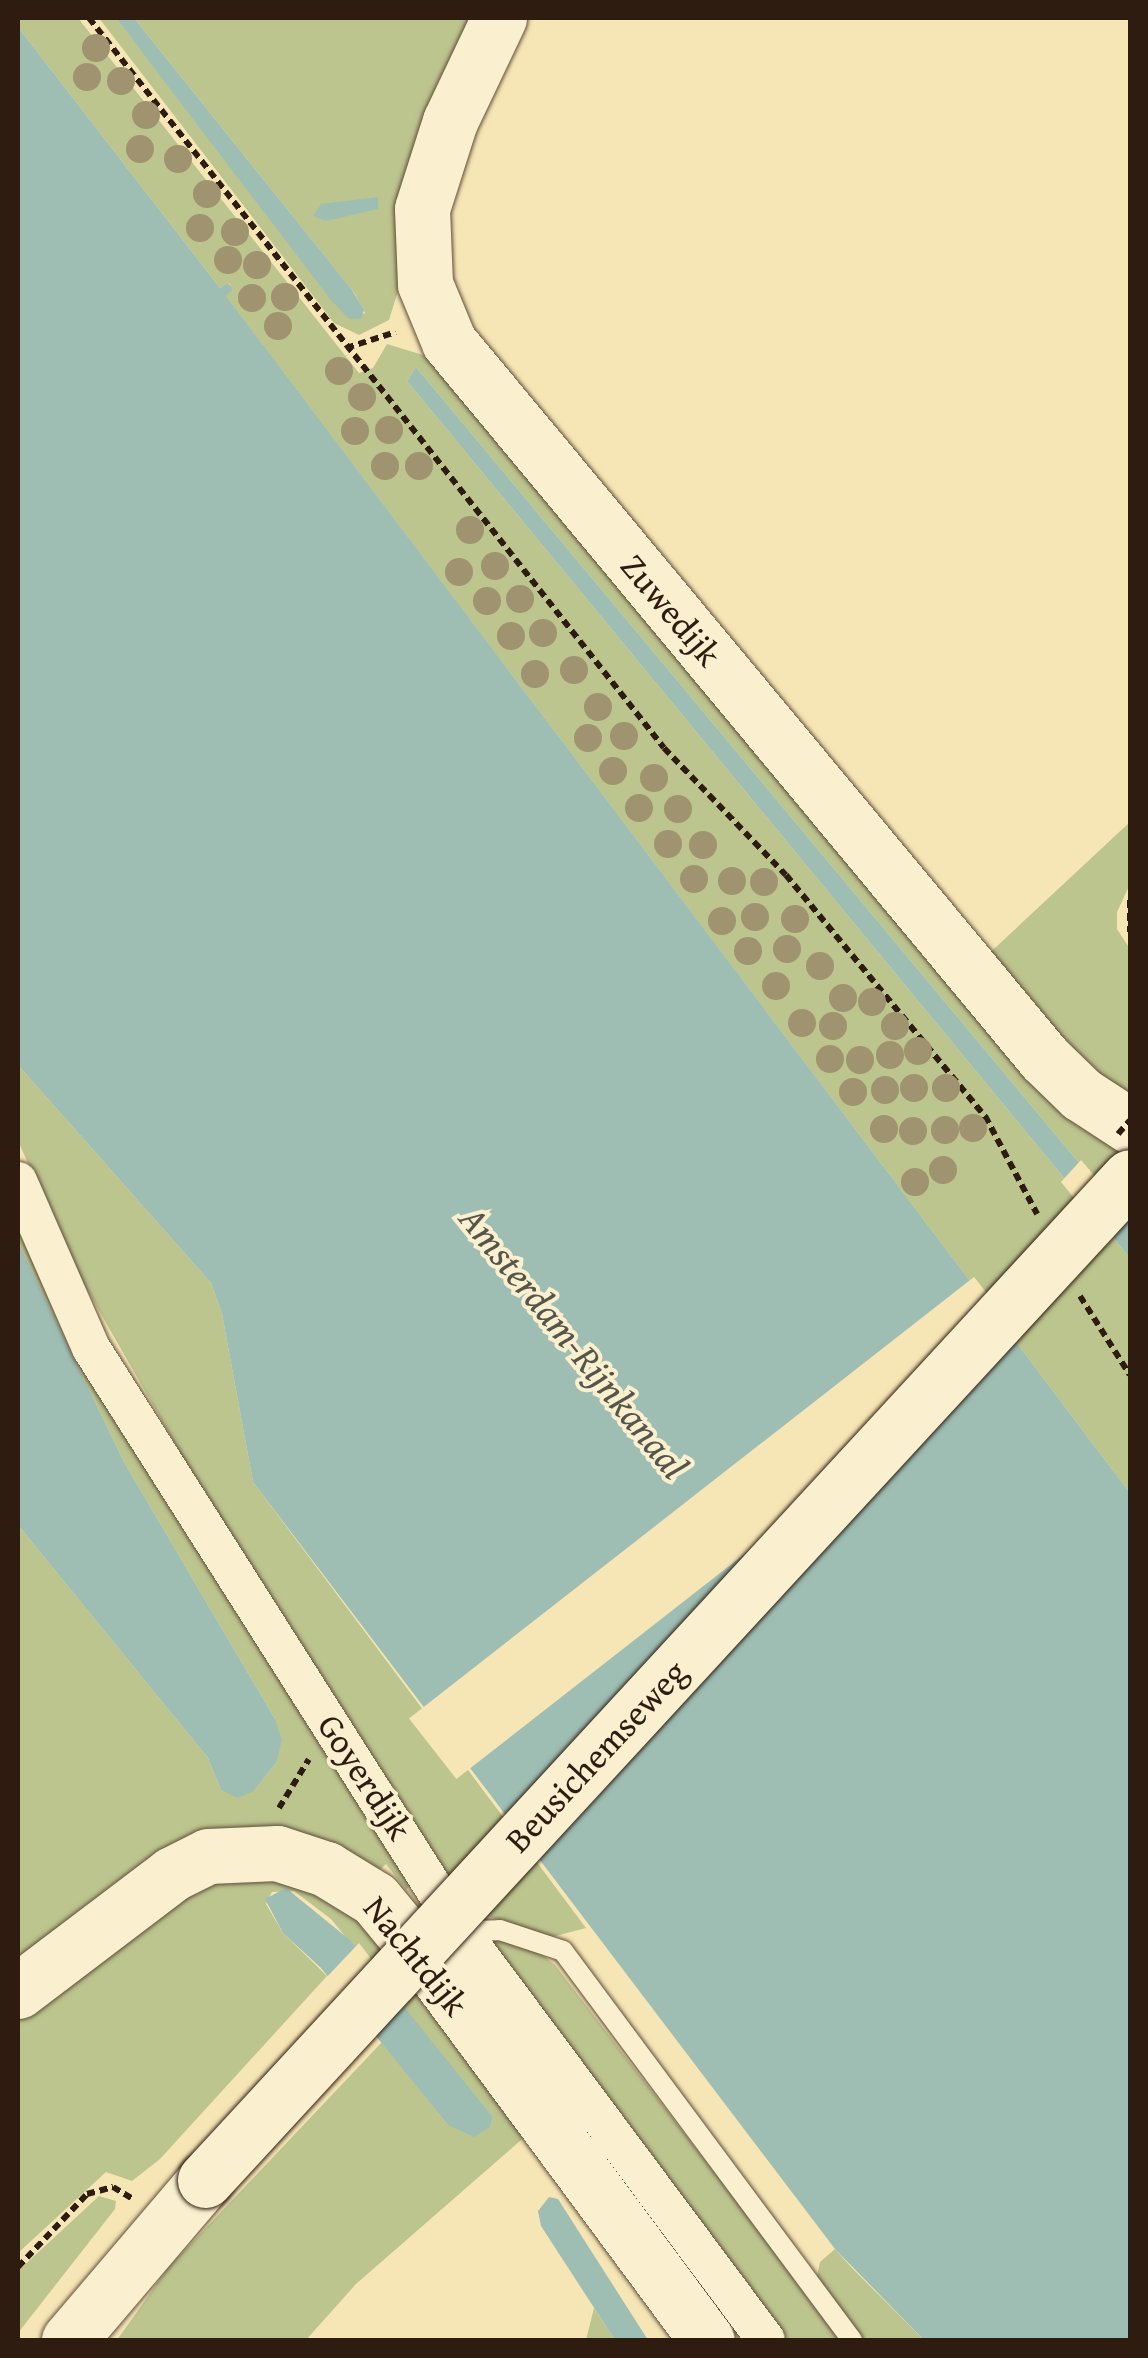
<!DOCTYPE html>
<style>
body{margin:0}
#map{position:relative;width:1148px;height:2358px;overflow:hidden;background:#f7e6b5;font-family:"Gentium Book Plus",serif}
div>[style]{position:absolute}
.green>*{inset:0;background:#bcc58e}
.water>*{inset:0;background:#9ebeb4}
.pier>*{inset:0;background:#f7e6b5;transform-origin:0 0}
.path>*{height:6px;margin-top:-3px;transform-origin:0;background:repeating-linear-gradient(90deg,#2e1c11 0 8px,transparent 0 13px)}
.roads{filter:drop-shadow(0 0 2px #604e3a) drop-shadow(0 0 2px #604e3a)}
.lane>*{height:20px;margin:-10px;padding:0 10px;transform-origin:10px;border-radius:10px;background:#faefcf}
.street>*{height:38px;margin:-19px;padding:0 19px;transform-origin:19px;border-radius:19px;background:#faefcf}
.secondary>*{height:55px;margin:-27.5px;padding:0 27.5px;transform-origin:27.5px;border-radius:27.5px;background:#faefcf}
.path-bridge>*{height:6px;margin-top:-3px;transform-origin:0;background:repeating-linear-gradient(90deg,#2e1c11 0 8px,transparent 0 13px)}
.bridges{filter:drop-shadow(0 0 2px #2e1c11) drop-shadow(0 0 2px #2e1c11)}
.secondary-bridge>*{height:55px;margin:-27.5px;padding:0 27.5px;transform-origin:27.5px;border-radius:27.5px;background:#faefcf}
.trees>*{width:28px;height:28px;margin:-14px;border-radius:50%;background:#a0936f}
span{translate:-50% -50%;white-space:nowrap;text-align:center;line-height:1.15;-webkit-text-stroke:8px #faefcf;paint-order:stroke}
.street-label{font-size:35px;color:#2e1c11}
.water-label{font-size:38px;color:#55554a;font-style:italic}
.frame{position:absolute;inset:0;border:20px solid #2e1c11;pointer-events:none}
</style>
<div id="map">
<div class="green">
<div style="clip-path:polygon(18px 18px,78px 18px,359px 373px,373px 368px,387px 344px,436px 359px,1130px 1142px,1130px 1224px,416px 367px,407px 381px,1130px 1258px,1130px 1493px,225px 295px,232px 289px,229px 283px,220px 288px,18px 27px)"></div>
<div style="clip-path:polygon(99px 18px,116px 18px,349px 319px,365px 313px,355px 294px,134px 18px,484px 18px,389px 320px,359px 335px,334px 323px)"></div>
<div style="clip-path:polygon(1130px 822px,1130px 884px,1117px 912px,1117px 929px,1130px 949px,1130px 1105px,981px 961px)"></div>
<div style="clip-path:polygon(18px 1065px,211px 1283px,222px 1314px,253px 1482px,586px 1928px,548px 1938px,468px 1909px,185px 1461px,77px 1272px,18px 1141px)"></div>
<div style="clip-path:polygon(18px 1202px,419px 1876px,406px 1890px,386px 1864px,376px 1873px,310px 1838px,18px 1968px,18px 1525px,208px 1758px,221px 1790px,254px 1791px,276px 1763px,275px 1719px,124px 1462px,18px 1242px)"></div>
<div style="clip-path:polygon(241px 1871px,351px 1905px,528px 2134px,356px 2284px,306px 2340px,117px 2340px,168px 2268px,382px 2042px,448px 2125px,490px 2126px,493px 2117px,331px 1919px,294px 1891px,272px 1892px,266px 1904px,283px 1933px,327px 1976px,160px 2159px,132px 2181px,106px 2172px,18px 2253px,18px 2011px,166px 1897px)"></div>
<div style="clip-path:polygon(477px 1935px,537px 1951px,555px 1965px,843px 2340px,779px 2340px)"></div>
<div style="clip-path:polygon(99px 2196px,116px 2201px,115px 2209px,18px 2333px,18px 2271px)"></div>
<div style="clip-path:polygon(835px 2249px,851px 2267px,924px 2340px,862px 2340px,817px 2276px,820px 2262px)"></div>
<div style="clip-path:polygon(594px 2308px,615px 2340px,586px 2340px)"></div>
</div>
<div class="water">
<div style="clip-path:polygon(116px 18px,134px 18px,352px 290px,364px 310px,361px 319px,349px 319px,331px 300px)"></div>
<div style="clip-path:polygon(18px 27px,220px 288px,228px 283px,233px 289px,226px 296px,1130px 1493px,1130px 2340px,924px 2340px,835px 2249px,253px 1482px,222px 1314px,211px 1283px,18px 1065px)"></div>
<div style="clip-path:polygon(378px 197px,378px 209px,326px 221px,313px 216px,321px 204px)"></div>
<div style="clip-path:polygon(416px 367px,1130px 1224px,1130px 1258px,407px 381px)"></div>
<div style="clip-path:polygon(18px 1242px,124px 1462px,275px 1719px,282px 1740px,276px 1763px,254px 1791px,238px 1798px,221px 1790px,208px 1758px,18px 1525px)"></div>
<div style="clip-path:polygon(286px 1888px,350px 1940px,493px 2117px,490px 2127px,474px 2137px,448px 2125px,321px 1968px,283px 1933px,265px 1899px)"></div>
<div style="clip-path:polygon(549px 2197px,558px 2199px,648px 2340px,615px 2340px,541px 2226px,538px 2211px)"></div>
</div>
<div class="pier">
<div style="clip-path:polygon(1081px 1160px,1130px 1217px,1110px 1242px,1061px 1182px)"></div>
<div style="left:974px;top:1277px;width:77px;height:717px;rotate:52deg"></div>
<div style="clip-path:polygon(359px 1943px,402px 1999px,369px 2035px,324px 1980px)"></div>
</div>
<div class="path">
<div style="left:89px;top:18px;width:929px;rotate:51.77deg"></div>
<div style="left:664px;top:748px;width:176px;rotate:46.2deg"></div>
<div style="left:786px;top:875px;width:313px;rotate:50.5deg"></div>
<div style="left:985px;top:1116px;width:111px;rotate:62deg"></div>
<div style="left:346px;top:348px;width:52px;rotate:-17.7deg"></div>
<div style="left:1130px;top:900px;width:32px;rotate:90deg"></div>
<div style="left:1080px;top:1296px;width:93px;rotate:57.7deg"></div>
<div style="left:279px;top:1808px;width:57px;rotate:-58.5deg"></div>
<div style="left:18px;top:2267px;width:100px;rotate:-46.6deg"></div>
<div style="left:87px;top:2194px;width:27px;rotate:-15deg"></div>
<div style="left:113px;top:2187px;width:23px;rotate:31deg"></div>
</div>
<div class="roads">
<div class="lane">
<div style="left:461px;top:1931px;width:39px;rotate:-1deg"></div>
<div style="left:500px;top:1930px;width:66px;rotate:18.4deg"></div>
<div style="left:563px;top:1951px;width:485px;rotate:53.4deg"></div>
</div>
<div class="street">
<div style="left:18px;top:1181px;width:182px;rotate:66.4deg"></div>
<div style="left:91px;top:1348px;width:690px;rotate:57.6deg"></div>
<div style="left:461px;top:1931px;width:510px;rotate:53.29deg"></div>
</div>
<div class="secondary">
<div style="left:499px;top:18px;width:114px;rotate:115.4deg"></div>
<div style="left:450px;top:121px;width:92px;rotate:107.7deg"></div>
<div style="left:422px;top:209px;width:75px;rotate:87.7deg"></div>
<div style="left:425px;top:284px;width:63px;rotate:67.5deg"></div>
<div style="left:449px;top:342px;width:931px;rotate:50.27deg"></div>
<div style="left:1044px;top:1058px;width:52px;rotate:44.2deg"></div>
<div style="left:1081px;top:1094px;width:59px;rotate:33.1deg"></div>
<div style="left:18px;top:1991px;width:193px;rotate:-37.2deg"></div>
<div style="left:172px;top:1874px;width:40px;rotate:-26.6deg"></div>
<div style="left:208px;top:1856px;width:69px;rotate:-2.5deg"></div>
<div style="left:277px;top:1853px;width:52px;rotate:18.1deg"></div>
<div style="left:326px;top:1869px;width:57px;rotate:31.5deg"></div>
<div style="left:375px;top:1899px;width:82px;rotate:50.5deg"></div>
<div style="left:427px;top:1962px;width:470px;rotate:53.5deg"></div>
<div style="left:69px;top:2340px;width:210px;rotate:-49.6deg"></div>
</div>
</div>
<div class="path-bridge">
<div style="left:1118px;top:1134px;width:18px;rotate:-49deg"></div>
</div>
<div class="bridges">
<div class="secondary-bridge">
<div style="left:205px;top:2180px;width:1364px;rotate:-47.32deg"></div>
</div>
</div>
<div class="trees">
<div style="left:96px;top:48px"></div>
<div style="left:87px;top:77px"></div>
<div style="left:121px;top:81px"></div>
<div style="left:146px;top:115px"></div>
<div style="left:140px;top:149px"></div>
<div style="left:178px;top:159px"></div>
<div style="left:207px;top:194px"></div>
<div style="left:200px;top:228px"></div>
<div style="left:235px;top:232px"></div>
<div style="left:228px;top:260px"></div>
<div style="left:257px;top:265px"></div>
<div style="left:285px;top:297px"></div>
<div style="left:252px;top:298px"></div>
<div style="left:278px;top:326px"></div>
<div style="left:339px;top:371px"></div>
<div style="left:362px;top:397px"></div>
<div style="left:389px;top:430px"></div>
<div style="left:355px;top:431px"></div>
<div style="left:385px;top:466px"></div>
<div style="left:419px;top:466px"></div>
<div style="left:470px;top:530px"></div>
<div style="left:495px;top:566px"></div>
<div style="left:459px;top:572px"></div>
<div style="left:520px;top:599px"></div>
<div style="left:487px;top:601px"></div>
<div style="left:543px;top:633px"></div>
<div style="left:511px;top:636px"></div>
<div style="left:574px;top:670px"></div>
<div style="left:535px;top:674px"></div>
<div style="left:598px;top:707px"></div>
<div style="left:624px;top:736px"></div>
<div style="left:588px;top:738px"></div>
<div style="left:613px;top:771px"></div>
<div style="left:654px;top:778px"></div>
<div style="left:639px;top:808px"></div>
<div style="left:678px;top:809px"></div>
<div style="left:668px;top:844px"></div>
<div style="left:703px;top:845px"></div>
<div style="left:694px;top:879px"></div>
<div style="left:732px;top:881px"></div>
<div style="left:764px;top:882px"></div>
<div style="left:755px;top:917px"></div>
<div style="left:795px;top:919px"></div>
<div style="left:722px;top:921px"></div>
<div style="left:787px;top:949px"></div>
<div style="left:748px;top:951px"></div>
<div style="left:820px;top:966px"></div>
<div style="left:776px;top:986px"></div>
<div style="left:843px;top:998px"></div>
<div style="left:872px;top:1002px"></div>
<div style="left:802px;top:1023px"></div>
<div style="left:833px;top:1026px"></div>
<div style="left:895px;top:1026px"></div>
<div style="left:918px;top:1051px"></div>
<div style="left:890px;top:1055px"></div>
<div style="left:830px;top:1059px"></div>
<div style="left:860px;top:1060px"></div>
<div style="left:914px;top:1088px"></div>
<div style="left:946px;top:1088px"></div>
<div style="left:885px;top:1090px"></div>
<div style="left:853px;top:1092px"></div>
<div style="left:973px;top:1128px"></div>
<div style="left:884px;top:1129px"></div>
<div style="left:945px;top:1130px"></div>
<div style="left:913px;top:1131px"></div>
<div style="left:943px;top:1170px"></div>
<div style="left:915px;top:1182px"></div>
</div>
<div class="street-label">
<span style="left:671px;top:610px;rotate:50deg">Zuwedijk</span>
<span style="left:596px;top:1756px;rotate:-47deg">Beusichemseweg</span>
<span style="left:365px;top:1777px;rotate:57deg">Goyerdijk</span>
<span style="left:416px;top:1956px;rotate:51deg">Nachtdijk</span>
</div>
<div class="water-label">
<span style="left:574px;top:1342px;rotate:51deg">Amsterdam-Rijnkanaal</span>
</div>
<div class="frame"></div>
</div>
